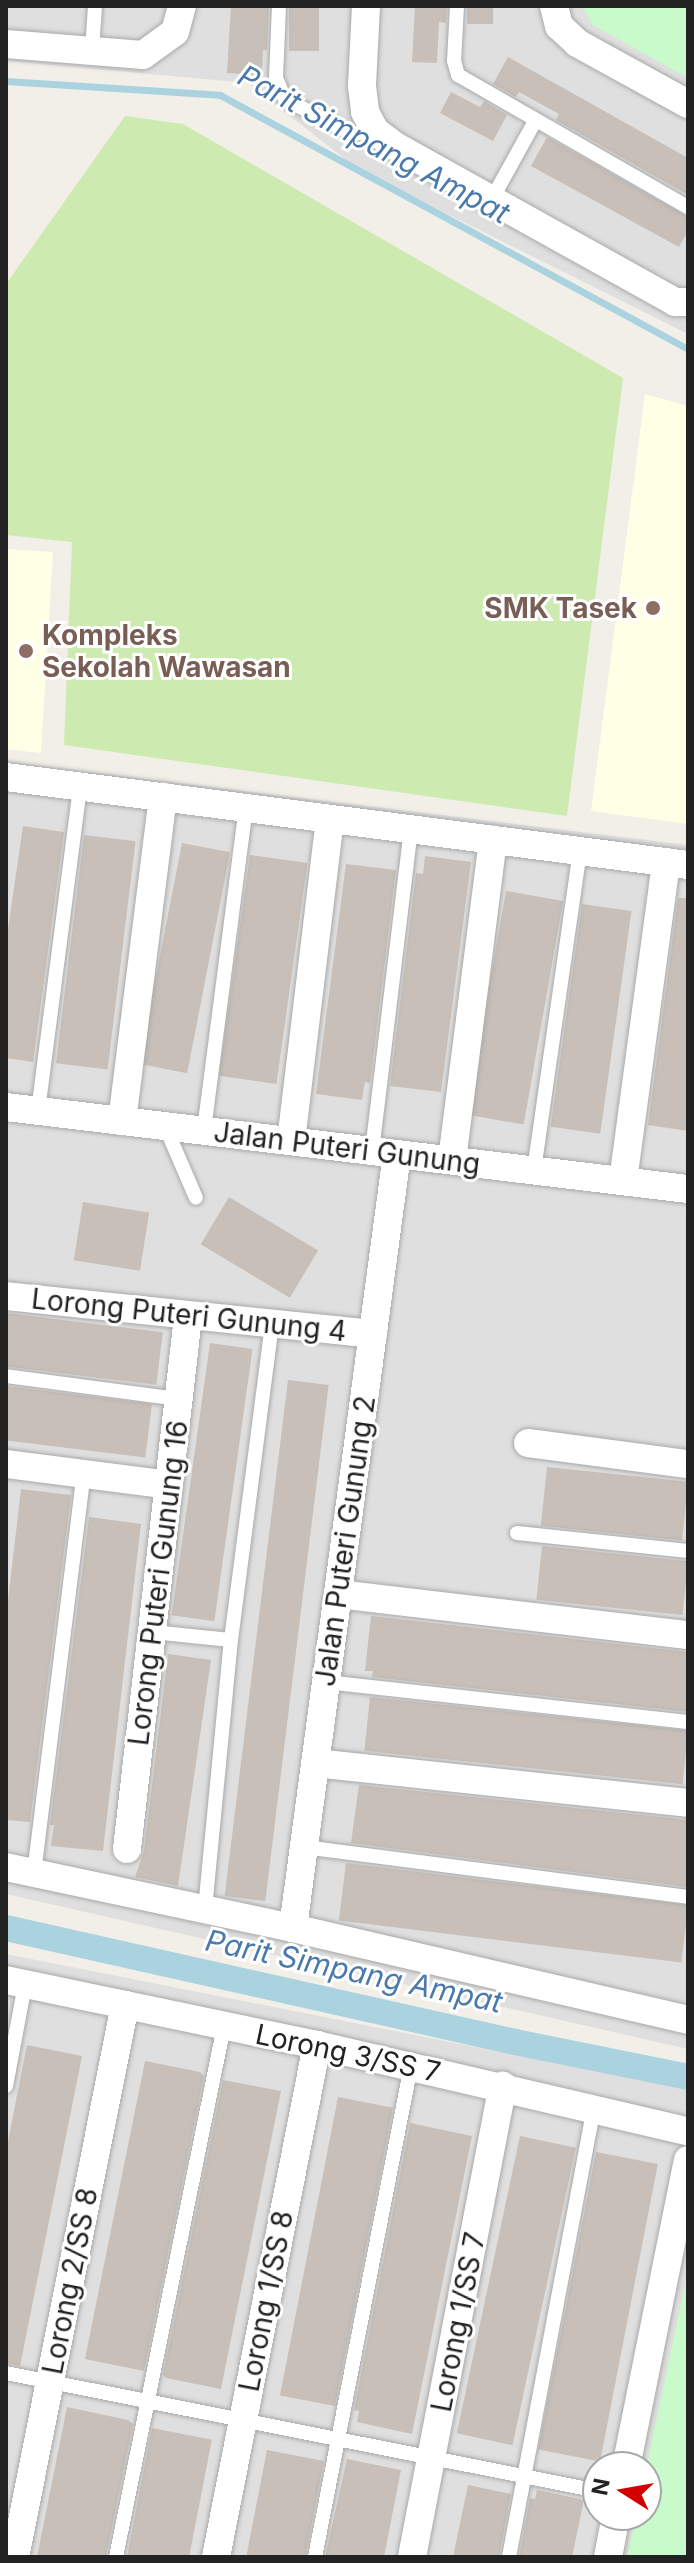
<!DOCTYPE html>
<style>
body{margin:0}
#map{position:relative;width:694px;height:2563px;overflow:hidden;background:#f2efe9;font-family:Inter,sans-serif}
div>[style]{position:absolute}
.residential>*{inset:0;background:#e0dfdf}
.education>*{inset:0;background:#ffffe5}
.grass>*{inset:0;background:#cdebb0}
.park>*{inset:0;background:#c8facc}
.stream>*{height:7px;margin:-3.5px;padding:0 3.5px;transform-origin:3.5px;border-radius:3.5px;background:#aad3df}
.canal>*{height:26px;margin:-13px;padding:0 13px;transform-origin:13px;border-radius:13px;background:#aad3df}
.building>*{inset:0;background:#c7bfb8;transform-origin:0 0}
.roads{filter:drop-shadow(0 0 2px #a9a9a9) drop-shadow(0 0 2px #a9a9a9)}
.service>*{height:14px;margin:-7px;padding:0 7px;transform-origin:7px;border-radius:7px;background:#fff}
.minor>*{height:28px;margin:-14px;padding:0 14px;transform-origin:14px;border-radius:14px;background:#fff}
.dots>*{width:22px;height:22px;translate:-50% -50%;box-sizing:border-box;border:4px solid #fff;border-radius:50%}
span{translate:-50% -50%;white-space:nowrap;text-align:center;line-height:1.15;-webkit-text-stroke:6px #fff;paint-order:stroke}
.education-label{font-size:28px;color:#785e54;font-weight:700}
.right{translate:-100% -50%;text-align:right}
.left{translate:0 -50%;text-align:left}
.street-label{font-size:28px;color:#222}
.water-label{font-size:30px;color:#4a7aab;font-style:italic}
.frame{position:absolute;inset:0;border:8px solid #222;pointer-events:none}
.north{position:absolute;left:582px;top:2451px;width:80px;height:80px;box-sizing:border-box;background:#fff;border:2px solid #a7a7a7;border-radius:50%;rotate:281deg;font-size:22px;font-weight:700;line-height:32px;text-align:center;color:#222}
.north::after{content:'';display:block;margin:auto;width:28px;height:36px;background:#d40000;clip-path:polygon(50% 0,100% 100%,50% 72%,0 100%)}
</style>
<div id="map">
<div class="residential">
<div style="clip-path:polygon(6px 6px,688px 6px,688px 334px,359px 170px,248px 83px,6px 61px)"></div>
<div style="clip-path:polygon(6px 762px,688px 845px,688px 2049px,6px 1894px)"></div>
<div style="clip-path:polygon(evenodd,6px 1954px,688px 2089px,688px 2557px,6px 2557px,6px 1954px,598px 2467px,646px 2467px,646px 2515px,598px 2515px,598px 2467px)"></div>
</div>
<div class="education">
<div style="clip-path:polygon(645px 394px,688px 406px,688px 824px,591px 811px)"></div>
<div style="clip-path:polygon(6px 549px,53px 552px,41px 753px,6px 749px)"></div>
</div>
<div class="grass">
<div style="clip-path:polygon(125px 116px,183px 124px,623px 378px,567px 816px,64px 745px,72px 542px,6px 535px,6px 284px)"></div>
</div>
<div class="park">
<div style="clip-path:polygon(582px 6px,688px 6px,688px 78px,593px 25px)"></div>
<div style="clip-path:polygon(688px 2270px,688px 2557px,627px 2557px,636px 2515px,646px 2515px,646px 2469px)"></div>
</div>
<div class="stream">
<div style="left:6px;top:81px;width:214px;rotate:3.7deg"></div>
<div style="left:220px;top:95px;width:532px;rotate:28.49deg"></div>
</div>
<div class="canal">
<div style="left:6px;top:1928px;width:522px;rotate:12.62deg"></div>
<div style="left:515px;top:2042px;width:177px;rotate:11.4deg"></div>
</div>
<div class="building">
<div style="clip-path:polygon(231px 6px,269px 6px,267px 50px,263px 50px,262px 75px,227px 73px)"></div>
<div style="left:289px;top:6px;width:30px;height:45px"></div>
<div style="clip-path:polygon(415px 6px,447px 6px,446px 23px,439px 22px,437px 63px,412px 62px)"></div>
<div style="left:467px;top:6px;width:26px;height:18px"></div>
<div style="clip-path:polygon(508px 57px,688px 158px,688px 195px,556px 120px,559px 114px,519px 92px,516px 97px,493px 84px)"></div>
<div style="clip-path:polygon(451px 92px,480px 107px,484px 101px,507px 115px,493px 141px,440px 113px)"></div>
<div style="clip-path:polygon(547px 137px,688px 217px,688px 231px,679px 247px,531px 166px)"></div>
<div style="clip-path:polygon(23px 826px,64px 832px,33px 1062px,6px 1058px,6px 943px)"></div>
<div style="left:84px;top:835px;width:52px;height:230px;rotate:7deg"></div>
<div style="left:182px;top:843px;width:49px;height:225px;rotate:11deg"></div>
<div style="left:250px;top:855px;width:58px;height:223px;rotate:8deg"></div>
<div style="clip-path:polygon(425px 856px,471px 862px,441px 1092px,390px 1086px,416px 873px,423px 874px)"></div>
<div style="clip-path:polygon(346px 864px,396px 870px,370px 1083px,365px 1082px,362px 1100px,316px 1094px)"></div>
<div style="left:506px;top:891px;width:58px;height:227px;rotate:10deg"></div>
<div style="clip-path:polygon(678px 898px,688px 898px,688px 1131px,648px 1125px)"></div>
<div style="left:582px;top:904px;width:50px;height:225px;rotate:8deg"></div>
<div style="left:229px;top:1197px;width:104px;height:55px;rotate:31deg"></div>
<div style="left:83px;top:1202px;width:67px;height:59px;rotate:9deg"></div>
<div style="left:6px;top:1313px;width:158px;height:53px;rotate:7deg"></div>
<div style="left:210px;top:1343px;width:43px;height:275px;rotate:8deg"></div>
<div style="left:288px;top:1380px;width:41px;height:520px;rotate:7deg"></div>
<div style="left:6px;top:1386px;width:147px;height:54px;rotate:7deg"></div>
<div style="left:547px;top:1467px;width:142px;height:59px;rotate:6deg"></div>
<div style="clip-path:polygon(21px 1489px,71px 1495px,30px 1822px,6px 1820px,6px 1618px)"></div>
<div style="clip-path:polygon(89px 1517px,141px 1524px,103px 1851px,51px 1846px,54px 1825px,50px 1825px)"></div>
<div style="left:542px;top:1546px;width:147px;height:54px;rotate:6deg"></div>
<div style="clip-path:polygon(371px 1616px,688px 1652px,688px 1712px,372px 1677px,373px 1671px,365px 1671px)"></div>
<div style="clip-path:polygon(168px 1654px,211px 1660px,178px 1886px,135px 1877px,144px 1851px)"></div>
<div style="left:370px;top:1697px;width:320px;height:54px;rotate:6deg"></div>
<div style="clip-path:polygon(359px 1785px,688px 1820px,688px 1887px,351px 1843px)"></div>
<div style="left:346px;top:1863px;width:345px;height:58px;rotate:7deg"></div>
<div style="clip-path:polygon(27px 2045px,82px 2056px,20px 2366px,6px 2363px,6px 2151px)"></div>
<div style="clip-path:polygon(145px 2061px,200px 2072px,204px 2076px,144px 2371px,85px 2359px)"></div>
<div style="clip-path:polygon(223px 2080px,281px 2091px,221px 2389px,166px 2378px,163px 2375px)"></div>
<div style="left:338px;top:2097px;width:56px;height:304px;rotate:11deg"></div>
<div style="clip-path:polygon(410px 2123px,472px 2136px,412px 2434px,357px 2422px,359px 2411px,354px 2410px)"></div>
<div style="left:520px;top:2136px;width:57px;height:304px;rotate:12deg"></div>
<div style="left:596px;top:2152px;width:63px;height:303px;rotate:11deg"></div>
<div style="clip-path:polygon(67px 2407px,128px 2420px,133px 2424px,106px 2557px,37px 2557px)"></div>
<div style="left:152px;top:2428px;width:61px;height:132px;rotate:11deg"></div>
<div style="left:267px;top:2450px;width:58px;height:109px;rotate:11deg"></div>
<div style="clip-path:polygon(347px 2459px,401px 2470px,384px 2557px,325px 2557px)"></div>
<div style="clip-path:polygon(468px 2485px,511px 2494px,499px 2557px,453px 2557px)"></div>
<div style="clip-path:polygon(537px 2490px,584px 2500px,572px 2557px,519px 2557px,530px 2498px,535px 2499px)"></div>
</div>
<div class="roads">
<div class="service">
<div style="left:279px;top:6px;width:72px;rotate:92.4deg"></div>
<div style="left:276px;top:78px;width:23px;rotate:67deg"></div>
<div style="left:285px;top:99px;width:76px;rotate:27.6deg"></div>
<div style="left:352px;top:134px;width:23px;rotate:-7deg"></div>
<div style="left:457px;top:6px;width:55px;rotate:93.1deg"></div>
<div style="left:454px;top:61px;width:15px;rotate:74deg"></div>
<div style="left:458px;top:75px;width:265px;rotate:29.9deg"></div>
<div style="left:92px;top:51px;width:45px;rotate:-86.2deg"></div>
<div style="left:492px;top:199px;width:89px;rotate:-61.1deg"></div>
<div style="left:38px;top:1111px;width:327px;rotate:-82.6deg"></div>
<div style="left:165px;top:1126px;width:78px;rotate:66.7deg"></div>
<div style="left:204px;top:1130px;width:325px;rotate:-82.6deg"></div>
<div style="left:372px;top:1151px;width:324px;rotate:-83.1deg"></div>
<div style="left:534px;top:1170px;width:322px;rotate:-81.8deg"></div>
<div style="left:6px;top:1376px;width:175px;rotate:7.6deg"></div>
<div style="left:517px;top:1533px;width:172px;rotate:6deg"></div>
<div style="left:152px;top:1632px;width:79px;rotate:5.8deg"></div>
<div style="left:326px;top:1682px;width:364px;rotate:6.3deg"></div>
<div style="left:304px;top:1847px;width:387px;rotate:7.4deg"></div>
<div style="left:34px;top:1873px;width:402px;rotate:-82.9deg"></div>
<div style="left:205px;top:1909px;width:270px;rotate:-84.5deg"></div>
<div style="left:231px;top:1640px;width:318px;rotate:-82.6deg"></div>
<div style="left:6px;top:2086px;width:104px;rotate:-79.4deg"></div>
<div style="left:6px;top:2373px;width:604px;rotate:11.27deg"></div>
<div style="left:116px;top:2557px;width:542px;rotate:-78.5deg"></div>
<div style="left:315px;top:2557px;width:500px;rotate:-78.94deg"></div>
<div style="left:509px;top:2557px;width:457px;rotate:-79.3deg"></div>
</div>
<div class="minor">
<div style="left:366px;top:6px;width:80px;rotate:92.9deg"></div>
<div style="left:362px;top:86px;width:26px;rotate:83deg"></div>
<div style="left:365px;top:112px;width:21px;rotate:62deg"></div>
<div style="left:375px;top:131px;width:25px;rotate:37deg"></div>
<div style="left:395px;top:146px;width:321px;rotate:29.1deg"></div>
<div style="left:675px;top:302px;width:13px"></div>
<div style="left:554px;top:6px;width:21px;rotate:76deg"></div>
<div style="left:559px;top:26px;width:25px;rotate:43deg"></div>
<div style="left:577px;top:43px;width:127px;rotate:28.8deg"></div>
<div style="left:6px;top:44px;width:137px;rotate:4.6deg"></div>
<div style="left:143px;top:55px;width:39px;rotate:-36deg"></div>
<div style="left:175px;top:32px;width:27px;rotate:-75deg"></div>
<div style="left:6px;top:777px;width:688px;rotate:7.35deg"></div>
<div style="left:6px;top:1107px;width:687px;rotate:6.86deg"></div>
<div style="left:122px;top:1121px;width:327px;rotate:-82.8deg"></div>
<div style="left:291px;top:1141px;width:324px;rotate:-83.1deg"></div>
<div style="left:452px;top:1160px;width:323px;rotate:-82.7deg"></div>
<div style="left:623px;top:1181px;width:322px;rotate:-82.3deg"></div>
<div style="left:6px;top:1296px;width:369px;rotate:5.9deg"></div>
<div style="left:528px;top:1443px;width:161px;rotate:7.5deg"></div>
<div style="left:6px;top:1464px;width:164px;rotate:7.3deg"></div>
<div style="left:338px;top:1594px;width:352px;rotate:6.7deg"></div>
<div style="left:315px;top:1763px;width:375px;rotate:6.1deg"></div>
<div style="left:127px;top:1849px;width:535px;rotate:-83.46deg"></div>
<div style="left:6px;top:1867px;width:293px;rotate:12deg"></div>
<div style="left:293px;top:1928px;width:406px;rotate:13.1deg"></div>
<div style="left:293px;top:1928px;width:781px;rotate:-82.35deg"></div>
<div style="left:6px;top:1980px;width:318px;rotate:11.8deg"></div>
<div style="left:317px;top:2045px;width:381px;rotate:13.1deg"></div>
<div style="left:626px;top:2467px;width:313px;rotate:-78.6deg"></div>
<div style="left:15px;top:2557px;width:563px;rotate:-78.73deg"></div>
<div style="left:216px;top:2557px;width:522px;rotate:-78.84deg"></div>
<div style="left:412px;top:2557px;width:480px;rotate:-79.1deg"></div>
<div style="left:608px;top:2557px;width:43px;rotate:-79.2deg"></div>
</div>
</div>
<div class="dots">
<div style="left:653px;top:608px;background:#8d6e63"></div>
<div style="left:26px;top:651px;background:#8d6e63"></div>
</div>
<div class="education-label">
<span class="right" style="left:637px;top:608px">SMK Tasek</span>
<span class="left" style="left:42px;top:651px">Kompleks<br>Sekolah Wawasan</span>
</div>
<div class="street-label">
<span style="left:347px;top:1148px;rotate:7deg">Jalan Puteri Gunung</span>
<span style="left:189px;top:1315px;rotate:6deg">Lorong Puteri Gunung 4</span>
<span style="left:345px;top:1541px;rotate:-82deg">Jalan Puteri Gunung 2</span>
<span style="left:158px;top:1583px;rotate:-83deg">Lorong Puteri Gunung 16</span>
<span style="left:348px;top:2053px;rotate:12deg">Lorong 3/SS 7</span>
<span style="left:70px;top:2281px;rotate:-79deg">Lorong 2/SS 8</span>
<span style="left:266px;top:2301px;rotate:-79deg">Lorong 1/SS 8</span>
<span style="left:458px;top:2322px;rotate:-79deg">Lorong 1/SS 7</span>
</div>
<div class="water-label">
<span style="left:374px;top:144px;rotate:28deg">Parit Simpang Ampat</span>
<span style="left:354px;top:1971px;rotate:12deg">Parit Simpang Ampat</span>
</div>
<div class="frame"></div>
<div class="north">N</div>
</div>
